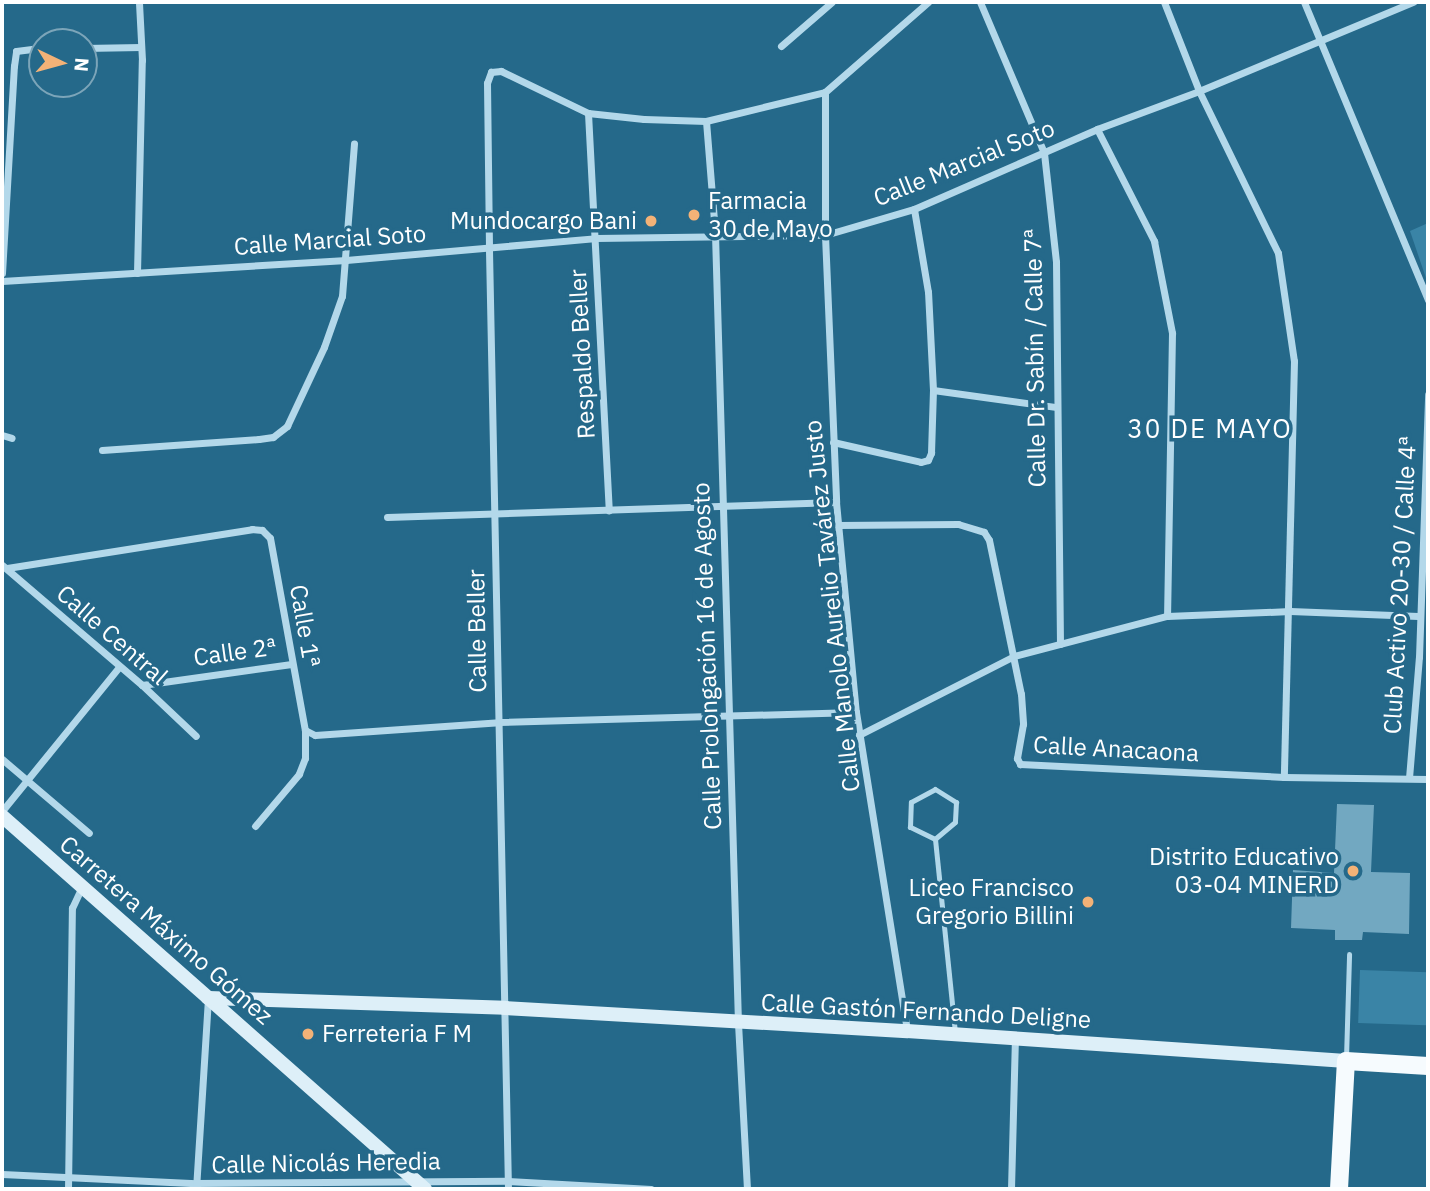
<!DOCTYPE html>
<meta charset="utf-8">
<style>
body{margin:0}
#map{position:relative;width:1430px;height:1191px;overflow:hidden;background:#25698a;font-family:"IBM Plex Sans",sans-serif}
div>[style]{position:absolute}
.green>*{inset:0;background:#3a84a6;transform-origin:0 0}
.building>*{inset:0;background:#72a8c1}
.lane>*{height:5px;margin:-2.5px;padding:0 2.5px;transform-origin:2.5px;border-radius:2.5px;background:#b3d8ea}
.street>*{height:7px;margin:-3.5px;padding:0 3.5px;transform-origin:3.5px;border-radius:3.5px;background:#b3d8ea}
.secondary>*{height:14px;margin:-7px;padding:0 7px;transform-origin:7px;border-radius:7px;background:#ddeff8}
.primary>*{height:18px;margin:-9px;padding:0 9px;transform-origin:9px;border-radius:9px;background:#f6fbfe}
.dots>*{width:19px;height:19px;translate:-50% -50%;box-sizing:border-box;border:4px solid #25698a;border-radius:50%}
span{translate:-50% -50%;white-space:nowrap;text-align:center;line-height:1.15;-webkit-text-stroke:7px #25698a;paint-order:stroke}
.street-label{font-size:24px;color:#fff}
.poi-label{font-size:24px;color:#fff}
.left{translate:0 -50%;text-align:left}
.right{translate:-100% -50%;text-align:right}
.neighbourhood-label{font-size:26px;color:#fff;letter-spacing:2px}
.frame{position:absolute;inset:0;border:4px solid #fff;pointer-events:none}
.north{position:absolute;left:28px;top:28px;width:70px;height:70px;box-sizing:border-box;background:#25698a;border:2px solid #7ca5b9;border-radius:50%;rotate:95deg;font-size:19px;font-weight:700;line-height:28px;text-align:center;color:#fff}
.north::after{content:'';display:block;margin:auto;width:24px;height:32px;background:#f3b277;clip-path:polygon(50% 0,100% 100%,50% 72%,0 100%)}
</style>
<div id="map">
<div class="green">
<div style="clip-path:polygon(1428px 223px,1428px 284px,1410px 231px)"></div>
<div style="left:1360px;top:970px;width:68px;height:53px;rotate:2deg"></div>
</div>
<div class="building">
<div style="clip-path:polygon(1337px 804px,1374px 805px,1371px 872px,1410px 873px,1409px 934px,1363px 932px,1362px 940px,1335px 940px,1335px 930px,1291px 928px,1293px 870px,1334px 873px)"></div>
</div>
<div class="lane">
<div style="left:935px;top:789px;width:25px;rotate:32deg"></div>
<div style="left:956px;top:802px;width:20px;rotate:93deg"></div>
<div style="left:955px;top:822px;width:26px;rotate:140deg"></div>
<div style="left:935px;top:839px;width:28px;rotate:-154deg"></div>
<div style="left:910px;top:827px;width:25px;rotate:-88deg"></div>
<div style="left:911px;top:802px;width:27px;rotate:-28deg"></div>
<div style="left:935px;top:839px;width:196px;rotate:84.1deg"></div>
<div style="left:1346px;top:1058px;width:104px;rotate:-88.3deg"></div>
</div>
<div class="street">
<div style="left:980px;top:2px;width:164px;rotate:67deg"></div>
<div style="left:1044px;top:153px;width:110px;rotate:83.7deg"></div>
<div style="left:1056px;top:262px;width:382px;rotate:89.4deg"></div>
<div style="left:1164px;top:2px;width:96px;rotate:68.5deg"></div>
<div style="left:1199px;top:91px;width:180px;rotate:64deg"></div>
<div style="left:1278px;top:253px;width:109px;rotate:81.6deg"></div>
<div style="left:1294px;top:361px;width:416px;rotate:91.4deg"></div>
<div style="left:1304px;top:2px;width:323px;rotate:67.4deg"></div>
<div style="left:781px;top:46px;width:67px;rotate:-40.8deg"></div>
<div style="left:84px;top:48px;width:57px;rotate:-1deg"></div>
<div style="left:825px;top:92px;width:143px;rotate:90deg"></div>
<div style="left:825px;top:235px;width:267px;rotate:87.6deg"></div>
<div style="left:836px;top:502px;width:211px;rotate:84.6deg"></div>
<div style="left:856px;top:712px;width:323px;rotate:80.9deg"></div>
<div style="left:588px;top:113px;width:398px;rotate:87deg"></div>
<div style="left:706px;top:121px;width:113px;rotate:85.4deg"></div>
<div style="left:715px;top:234px;width:789px;rotate:88.33deg"></div>
<div style="left:738px;top:1023px;width:166px;rotate:86.9deg"></div>
<div style="left:1097px;top:129px;width:126px;rotate:63deg"></div>
<div style="left:1154px;top:241px;width:94px;rotate:78.9deg"></div>
<div style="left:1172px;top:333px;width:283px;rotate:91deg"></div>
<div style="left:2px;top:273px;width:207px;rotate:-86.7deg"></div>
<div style="left:14px;top:66px;width:15px;rotate:-82deg"></div>
<div style="left:16px;top:51px;width:26px;rotate:-7deg"></div>
<div style="left:137px;top:273px;width:213px;rotate:-88.7deg"></div>
<div style="left:142px;top:60px;width:58px;rotate:-93deg"></div>
<div style="left:2px;top:281px;width:345px;rotate:-3.5deg"></div>
<div style="left:346px;top:260px;width:251px;rotate:-5deg"></div>
<div style="left:596px;top:238px;width:229px;rotate:-0.8deg"></div>
<div style="left:825px;top:235px;width:93px;rotate:-16.3deg"></div>
<div style="left:914px;top:209px;width:200px;rotate:-23.6deg"></div>
<div style="left:1097px;top:129px;width:109px;rotate:-20.4deg"></div>
<div style="left:1199px;top:91px;width:232px;rotate:-22.6deg"></div>
<div style="left:933px;top:390px;width:123px;rotate:7.9deg"></div>
<div style="left:2px;top:435px;width:10px;rotate:17deg"></div>
<div style="left:833px;top:442px;width:90px;rotate:12.8deg"></div>
<div style="left:921px;top:462px;width:7px;rotate:-16deg"></div>
<div style="left:928px;top:460px;width:8px;rotate:-67deg"></div>
<div style="left:931px;top:453px;width:63px;rotate:-88.2deg"></div>
<div style="left:933px;top:390px;width:98px;rotate:-92.9deg"></div>
<div style="left:928px;top:292px;width:84px;rotate:-99.6deg"></div>
<div style="left:102px;top:450px;width:157px;rotate:-4deg"></div>
<div style="left:259px;top:439px;width:14px;rotate:-8deg"></div>
<div style="left:273px;top:437px;width:18px;rotate:-38deg"></div>
<div style="left:287px;top:426px;width:87px;rotate:-64.9deg"></div>
<div style="left:324px;top:347px;width:54px;rotate:-70.6deg"></div>
<div style="left:342px;top:296px;width:153px;rotate:-85.5deg"></div>
<div style="left:387px;top:517px;width:449px;rotate:-1.9deg"></div>
<div style="left:838px;top:525px;width:120px;rotate:-0.5deg"></div>
<div style="left:958px;top:524px;width:27px;rotate:17deg"></div>
<div style="left:984px;top:532px;width:9px;rotate:58deg"></div>
<div style="left:989px;top:540px;width:157px;rotate:78.3deg"></div>
<div style="left:1021px;top:694px;width:30px;rotate:86deg"></div>
<div style="left:1023px;top:724px;width:35px;rotate:100deg"></div>
<div style="left:1017px;top:758px;width:7px;rotate:63deg"></div>
<div style="left:1020px;top:764px;width:264px;rotate:2.8deg"></div>
<div style="left:1284px;top:777px;width:144px;rotate:0.8deg"></div>
<div style="left:2px;top:565px;width:184px;rotate:40.6deg"></div>
<div style="left:142px;top:685px;width:74px;rotate:43.4deg"></div>
<div style="left:7px;top:568px;width:248px;rotate:-9deg"></div>
<div style="left:252px;top:529px;width:10px;rotate:6deg"></div>
<div style="left:262px;top:530px;width:11px;rotate:45deg"></div>
<div style="left:270px;top:538px;width:195px;rotate:79.7deg"></div>
<div style="left:305px;top:730px;width:28px;rotate:90deg"></div>
<div style="left:305px;top:758px;width:17px;rotate:111deg"></div>
<div style="left:299px;top:774px;width:68px;rotate:130.2deg"></div>
<div style="left:142px;top:685px;width:151px;rotate:-8deg"></div>
<div style="left:305px;top:730px;width:11px;rotate:27deg"></div>
<div style="left:315px;top:735px;width:184px;rotate:-4deg"></div>
<div style="left:499px;top:722px;width:357px;rotate:-1.6deg"></div>
<div style="left:859px;top:735px;width:174px;rotate:-27deg"></div>
<div style="left:1014px;top:656px;width:158px;rotate:-14.7deg"></div>
<div style="left:1167px;top:616px;width:123px;rotate:-2.3deg"></div>
<div style="left:1290px;top:611px;width:128px;rotate:2.2deg"></div>
<div style="left:2px;top:759px;width:114px;rotate:40.4deg"></div>
<div style="left:1409px;top:778px;width:121px;rotate:-85.3deg"></div>
<div style="left:1419px;top:657px;width:263px;rotate:-88deg"></div>
<div style="left:2px;top:811px;width:186px;rotate:-50.9deg"></div>
<div style="left:2px;top:1174px;width:194px;rotate:2.7deg"></div>
<div style="left:196px;top:1183px;width:312px;rotate:-0.4deg"></div>
<div style="left:508px;top:1181px;width:143px;rotate:3.2deg"></div>
<div style="left:68px;top:1189px;width:281px;rotate:-89.2deg"></div>
<div style="left:72px;top:908px;width:23px;rotate:-65deg"></div>
<div style="left:196px;top:1189px;width:190px;rotate:-86.4deg"></div>
<div style="left:508px;top:1189px;width:942px;rotate:-91.16deg"></div>
<div style="left:489px;top:247px;width:164px;rotate:-90.7deg"></div>
<div style="left:487px;top:83px;width:12px;rotate:-70deg"></div>
<div style="left:491px;top:72px;width:10px;rotate:-6deg"></div>
<div style="left:501px;top:71px;width:97px;rotate:25.8deg"></div>
<div style="left:588px;top:113px;width:56px;rotate:6.1deg"></div>
<div style="left:644px;top:119px;width:62px;rotate:1.8deg"></div>
<div style="left:706px;top:121px;width:122px;rotate:-13.7deg"></div>
<div style="left:825px;top:92px;width:137px;rotate:-41.1deg"></div>
<div style="left:1011px;top:1189px;width:152px;rotate:-88.5deg"></div>
</div>
<div class="secondary">
<div style="left:2px;top:816px;width:564px;rotate:41.41deg"></div>
<div style="left:208px;top:998px;width:297px;rotate:1.9deg"></div>
<div style="left:505px;top:1008px;width:403px;rotate:3.3deg"></div>
<div style="left:907px;top:1031px;width:440px;rotate:3.9deg"></div>
</div>
<div class="primary">
<div style="left:1339px;top:1189px;width:128px;rotate:-86.9deg"></div>
<div style="left:1346px;top:1061px;width:82px;rotate:3.5deg"></div>
</div>
<div class="dots">
<div style="left:694px;top:215px;background:#f3b277"></div>
<div style="left:651px;top:221px;background:#f3b277"></div>
<div style="left:1353px;top:871px;background:#f3b277"></div>
<div style="left:1088px;top:902px;background:#f3b277"></div>
<div style="left:308px;top:1034px;background:#f3b277"></div>
</div>
<div class="street-label">
<span style="left:964px;top:163px;rotate:-22deg">Calle Marcial Soto</span>
<span style="left:330px;top:240px;rotate:-4deg">Calle Marcial Soto</span>
<span style="left:582px;top:354px;rotate:-93deg">Respaldo Beller</span>
<span style="left:1035px;top:358px;rotate:-91deg">Calle Dr. Sabín / Calle 7ª</span>
<span style="left:1400px;top:585px;rotate:-87deg">Club Activo 20-30 / Calle 4ª</span>
<span style="left:832px;top:606px;rotate:-96deg">Calle Manolo Aurelio Tavárez Justo</span>
<span style="left:305px;top:626px;rotate:80deg">Calle 1ª</span>
<span style="left:477px;top:631px;rotate:-91deg">Calle Beller</span>
<span style="left:112px;top:635px;rotate:41deg">Calle Central</span>
<span style="left:235px;top:652px;rotate:-8deg">Calle 2ª</span>
<span style="left:707px;top:656px;rotate:-92deg">Calle Prolongación 16 de Agosto</span>
<span style="left:1116px;top:749px;rotate:3deg">Calle Anacaona</span>
<span style="left:166px;top:930px;rotate:41deg">Carretera Máximo Gómez</span>
<span style="left:926px;top:1011px;rotate:3deg">Calle Gastón Fernando Deligne</span>
<span style="left:326px;top:1163px;rotate:-1deg">Calle Nicolás Heredia</span>
</div>
<div class="poi-label">
<span class="left" style="left:708px;top:215px">Farmacia<br>30 de Mayo</span>
<span class="right" style="left:637px;top:221px">Mundocargo Bani</span>
<span class="right" style="left:1339px;top:871px">Distrito Educativo<br>03-04 MINERD</span>
<span class="right" style="left:1074px;top:902px">Liceo Francisco<br>Gregorio Billini</span>
<span class="left" style="left:322px;top:1034px">Ferreteria F M</span>
</div>
<div class="neighbourhood-label">
<span style="left:1210px;top:429px">30 DE MAYO</span>
</div>
<div class="frame"></div>
<div class="north">N</div>
</div>
